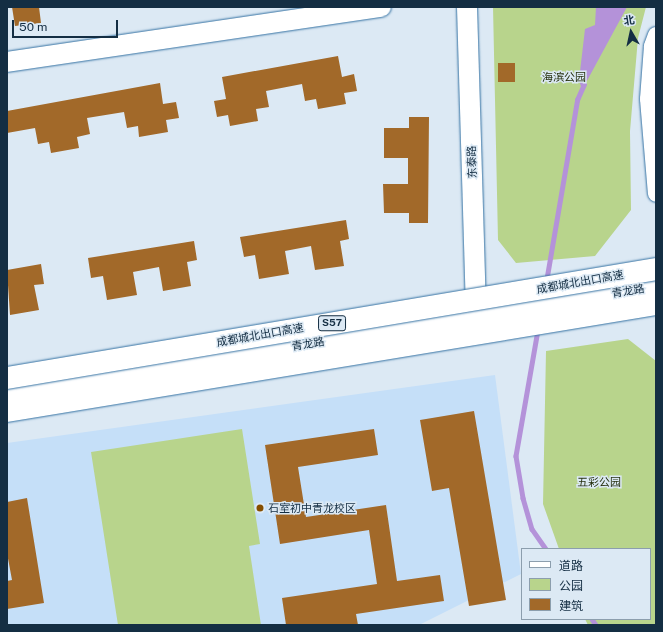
<!DOCTYPE html>
<meta charset="utf-8">
<style>
body{margin:0}
#map{position:relative;width:663px;height:632px;overflow:hidden;background:#dce9f4;font-family:"Public Sans","Noto Sans SC",sans-serif}
div>[style]{position:absolute}
.built>*{inset:0;background:#c5dff8}
.green>*{inset:0;background:#b8d48c}
.water>*{inset:0;background:#b492d9}
.stream>*{height:4.5px;margin:-2.25px;padding:0 2.25px;transform-origin:2.25px;border-radius:2.25px;background:#b492d9}
.building>*{inset:0;background:#a26929;transform-origin:0 0}
.roads{filter:drop-shadow(0 0 1px #3572a3) drop-shadow(0 0 1px #3572a3)}
.minor>*{height:16px;margin:-8px;padding:0 8px;transform-origin:8px;border-radius:8px;background:#fff}
.tertiary>*{height:20px;margin:-10px;padding:0 10px;transform-origin:10px;border-radius:10px;background:#fff}
.motorway>*{height:22px;margin:-11px;padding:0 11px;transform-origin:11px;border-radius:11px;background:#fff}
.bridges{filter:drop-shadow(0 0 1px #3572a3) drop-shadow(0 0 1px #3572a3)}
.motorway-bridge>*{height:22px;margin:-11px;padding:0 11px;transform-origin:11px;border-radius:11px;background:#fff}
.dots>*{width:11px;height:11px;translate:-50% -50%;box-sizing:border-box;border:2px solid #dce9f4;border-radius:50%}
span{translate:-50% -50%;white-space:nowrap;text-align:center;line-height:1.15;-webkit-text-stroke:3px #dce9f4;paint-order:stroke}
.shield-label span{padding:1px 3px;background:#dce9f4;border:1px solid;border-radius:3px;-webkit-text-stroke-width:0}
.shield-label{font-size:10px;color:#142e43;font-weight:700}
.park-label{font-size:11px;color:#263110}
.street-label{font-size:11px;color:#142e43}
.poi-label{font-size:11px;color:#142e43}
.left{translate:0 -50%;text-align:left}
.frame{position:absolute;inset:0;border:8px solid #142e43;pointer-events:none}
.legend{position:absolute;left:521px;top:548px;width:130px;height:72px;box-sizing:border-box;background:#dce9f4;border:1px solid #8c9ead;margin:0;padding:5px 7px;list-style:none;font-size:12px;color:#142e43}
.legend li{display:flex;align-items:center;gap:8px;height:20px}
.legend b{width:20px;border:1px solid #8c9ead}
.north{position:absolute;left:611px;top:12px;width:40px;height:40px;-webkit-text-stroke:3px #dce9f4;paint-order:stroke;rotate:351deg;font-size:11px;font-weight:700;line-height:16px;text-align:center;color:#142e43}
.north::after{content:'';display:block;margin:auto;width:14px;height:18px;background:#142e43;clip-path:polygon(50% 0,100% 100%,50% 72%,0 100%)}
.scale{position:absolute;left:12px;top:20px;width:106px;height:18px;box-sizing:border-box;border:2px solid #142e43;border-top:0;padding-left:5px;font-size:12px;line-height:14px;white-space:nowrap;color:#142e43;-webkit-text-stroke:3px #dce9f4;paint-order:stroke}
</style>
<div id="map">
<div class="built">
<div style="clip-path:polygon(495px 375px,521px 574px,419px 625px,7px 625px,7px 443px)"></div>
</div>
<div class="green">
<div style="clip-path:polygon(493px 7px,646px 7px,638px 38px,630px 131px,631px 210px,595px 256px,516px 263px,498px 240px)"></div>
<div style="clip-path:polygon(628px 339px,656px 361px,656px 625px,588px 625px,585px 619px,650px 619px,650px 549px,559px 549px,543px 504px,546px 351px)"></div>
<div style="clip-path:polygon(242px 429px,260px 544px,249px 546px,261px 625px,118px 625px,91px 452px)"></div>
</div>
<div class="water">
<div style="clip-path:polygon(596px 7px,627px 7px,582px 90px,579px 80px,585px 29px,595px 25px)"></div>
</div>
<div class="stream">
<div style="left:546px;top:282px;width:185px;rotate:-80.3deg"></div>
<div style="left:577px;top:100px;width:17px;rotate:-66deg"></div>
<div style="left:538px;top:330px;width:128px;rotate:99.9deg"></div>
<div style="left:516px;top:456px;width:43px;rotate:80.5deg"></div>
<div style="left:523px;top:498px;width:32px;rotate:74deg"></div>
<div style="left:532px;top:529px;width:24px;rotate:55deg"></div>
<div style="left:592px;top:619px;width:7px;rotate:56deg"></div>
</div>
<div class="building">
<div style="clip-path:polygon(12px 7px,39px 7px,41px 23px,15px 26px)"></div>
<div style="clip-path:polygon(338px 56px,342px 77px,354px 74px,357px 91px,344px 93px,346px 104px,318px 109px,316px 99px,305px 101px,302px 84px,266px 91px,269px 107px,256px 109px,258px 121px,230px 126px,228px 115px,217px 117px,214px 101px,226px 99px,222px 77px)"></div>
<div style="left:498px;top:63px;width:17px;height:19px"></div>
<div style="clip-path:polygon(160px 83px,163px 104px,176px 102px,179px 118px,166px 120px,168px 132px,139px 137px,138px 126px,127px 128px,124px 112px,87px 118px,90px 134px,77px 137px,79px 148px,51px 153px,49px 142px,38px 144px,35px 128px,7px 133px,7px 111px)"></div>
<div style="clip-path:polygon(409px 117px,429px 117px,428px 223px,409px 223px,409px 213px,384px 213px,383px 184px,408px 184px,408px 158px,384px 158px,384px 128px,409px 128px)"></div>
<div style="clip-path:polygon(346px 220px,349px 239px,340px 241px,344px 266px,315px 270px,311px 246px,285px 251px,289px 274px,259px 279px,255px 255px,244px 257px,240px 237px)"></div>
<div style="clip-path:polygon(194px 241px,197px 260px,187px 262px,191px 286px,163px 291px,159px 267px,133px 272px,137px 295px,107px 300px,103px 276px,91px 278px,88px 258px)"></div>
<div style="clip-path:polygon(41px 264px,44px 284px,34px 285px,39px 310px,10px 315px,7px 270px)"></div>
<div style="clip-path:polygon(474px 411px,506px 600px,469px 606px,449px 488px,432px 491px,420px 420px)"></div>
<div style="clip-path:polygon(374px 429px,378px 455px,298px 467px,306px 517px,386px 505px,397px 581px,440px 575px,444px 601px,356px 614px,358px 625px,286px 625px,282px 598px,377px 584px,369px 530px,280px 544px,265px 445px)"></div>
<div style="clip-path:polygon(27px 498px,44px 603px,7px 609px,7px 581px,12px 580px,7px 553px,7px 502px)"></div>
</div>
<div class="roads">
<div class="minor">
<div style="left:656px;top:35px;width:12px;rotate:110deg"></div>
<div style="left:652px;top:46px;width:53px;rotate:94.3deg"></div>
<div style="left:648px;top:99px;width:95px;rotate:85.2deg"></div>
</div>
<div class="tertiary">
<div style="left:467px;top:7px;width:308px;rotate:88.3deg"></div>
<div style="left:7px;top:62px;width:378px;rotate:-8.4deg"></div>
<div style="left:7px;top:394px;width:658px;rotate:-9.36deg"></div>
</div>
<div class="motorway">
<div style="left:7px;top:411px;width:658px;rotate:-9.36deg"></div>
</div>
</div>
<div class="bridges">
<div class="motorway-bridge">
<div style="left:7px;top:378px;width:658px;rotate:-9.53deg"></div>
</div>
</div>
<div class="dots">
<div style="left:260px;top:508px;background:#854e00"></div>
</div>
<div class="shield-label">
<span style="left:332px;top:323px">S57</span>
</div>
<div class="park-label">
<span style="left:564px;top:77px">海滨公园</span>
<span style="left:599px;top:482px">五彩公园</span>
</div>
<div class="street-label">
<span style="left:472px;top:162px;rotate:-92deg">东泰路</span>
<span style="left:580px;top:282px;rotate:-10deg">成都城北出口高速</span>
<span style="left:628px;top:291px;rotate:-9deg">青龙路</span>
<span style="left:260px;top:335px;rotate:-10deg">成都城北出口高速</span>
<span style="left:308px;top:344px;rotate:-9deg">青龙路</span>
</div>
<div class="poi-label">
<span class="left" style="left:268px;top:508px">石室初中青龙校区</span>
</div>
<div class="frame"></div>
<ul class="legend">
<li><b style="height:5px;background:#fff"></b>道路</li>
<li><b style="height:11px;background:#b8d48c"></b>公园</li>
<li><b style="height:11px;background:#a26929"></b>建筑</li>
</ul>
<div class="north">北</div>
<div class="scale">50 m</div>
</div>
